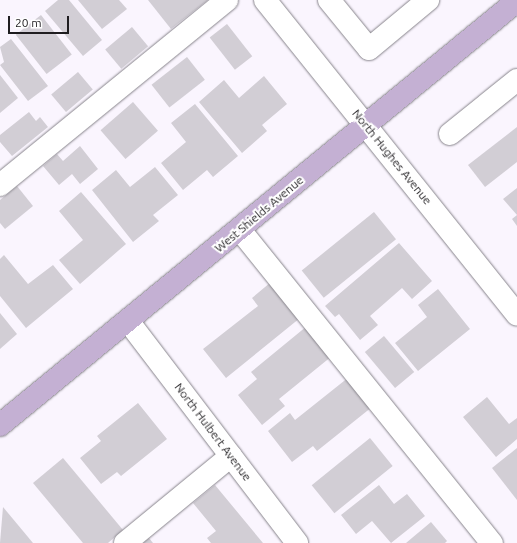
<!DOCTYPE html>
<style>
body{margin:0}
#map{position:relative;width:517px;height:543px;overflow:hidden;background:#faf5fe;font-family:Ubuntu,sans-serif}
div>[style]{position:absolute}
.building>*{inset:0;background:#d2ced5;transform-origin:0 0}
.roads{filter:drop-shadow(0 0 1px #87848b) drop-shadow(0 0 1px #87848b)}
.minor>*{height:22px;margin:-11px;padding:0 11px;transform-origin:11px;border-radius:11px;background:#fff}
.major>*{height:22px;margin:-11px;padding:0 11px;transform-origin:11px;border-radius:11px;background:#c4b0d3}
span{translate:-50% -50%;white-space:nowrap;text-align:center;line-height:1.15;-webkit-text-stroke:4px #fff;paint-order:stroke}
.street-label{font-size:12px;color:#1f1d20}
.scale{position:absolute;left:8px;top:16px;width:61px;height:18px;box-sizing:border-box;border:2px solid #1f1d20;border-top:0;padding-left:5px;font-size:12px;line-height:14px;white-space:nowrap;color:#1f1d20;-webkit-text-stroke:3px #fff;paint-order:stroke}
</style>
<div id="map">
<div class="building">
<div style="clip-path:polygon(58px 0,69px 0,102px 40px,83px 56px,45px 11px)"></div>
<div style="clip-path:polygon(78px 0,119px 0,127px 9px,102px 29px)"></div>
<div style="clip-path:polygon(148px 0,208px 0,171px 29px)"></div>
<div style="left:41px;top:15px;width:50px;height:32px;rotate:52deg"></div>
<div style="left:227px;top:24px;width:41px;height:22px;rotate:52deg"></div>
<div style="left:132px;top:27px;width:25px;height:35px;rotate:50deg"></div>
<div style="clip-path:polygon(11px 39px,48px 86px,28px 101px,0 65px,4px 62px,0 47px)"></div>
<div style="left:187px;top:57px;width:29px;height:45px;rotate:52deg"></div>
<div style="left:78px;top:72px;width:23px;height:35px;rotate:50deg"></div>
<div style="clip-path:polygon(0 75px,18px 98px,0 113px)"></div>
<div style="clip-path:polygon(264px 76px,287px 104px,262px 125px,267px 131px,242px 153px,199px 102px,224px 80px,239px 98px)"></div>
<div style="left:133px;top:102px;width:38px;height:43px;rotate:49deg"></div>
<div style="clip-path:polygon(195px 104px,238px 156px,213px 177px,207px 170px,183px 190px,161px 163px,186px 142px,171px 123px)"></div>
<div style="clip-path:polygon(29px 112px,36px 121px,40px 117px,48px 127px,12px 156px,0 142px,0 135px)"></div>
<div style="clip-path:polygon(517px 127px,517px 162px,485px 187px,468px 165px)"></div>
<div style="clip-path:polygon(80px 146px,98px 169px,80px 184px,72px 174px,59px 185px,43px 166px,57px 154px,63px 161px)"></div>
<div style="clip-path:polygon(155px 167px,178px 195px,153px 215px,159px 221px,133px 242px,92px 190px,116px 170px,130px 187px)"></div>
<div style="clip-path:polygon(17px 186px,33px 206px,5px 229px,0 223px,0 200px)"></div>
<div style="clip-path:polygon(517px 188px,517px 226px,512px 219px,517px 215px,503px 199px)"></div>
<div style="clip-path:polygon(81px 192px,126px 244px,80px 284px,59px 260px,83px 240px,59px 211px)"></div>
<div style="left:374px;top:212px;width:35px;height:93px;rotate:51deg"></div>
<div style="clip-path:polygon(399px 243px,432px 281px,412px 299px,402px 288px,370px 316px,378px 325px,360px 340px,339px 314px,335px 317px,325px 306px)"></div>
<div style="clip-path:polygon(4px 255px,28px 284px,53px 265px,73px 289px,26px 328px,0 296px,0 259px)"></div>
<div style="clip-path:polygon(271px 282px,300px 318px,226px 378px,203px 349px,258px 306px,252px 298px)"></div>
<div style="clip-path:polygon(438px 289px,470px 329px,418px 371px,395px 343px,427px 317px,418px 305px)"></div>
<div style="clip-path:polygon(0 313px,17px 334px,0 349px)"></div>
<div style="clip-path:polygon(307px 326px,332px 356px,279px 399px,285px 406px,262px 425px,238px 395px,257px 379px,251px 372px)"></div>
<div style="left:384px;top:336px;width:47px;height:25px;rotate:50deg"></div>
<div style="clip-path:polygon(349px 377px,372px 407px,317px 451px,313px 446px,292px 462px,268px 431px,290px 413px,295px 420px)"></div>
<div style="clip-path:polygon(487px 397px,509px 424px,517px 418px,517px 439px,496px 457px,463px 417px)"></div>
<div style="clip-path:polygon(138px 403px,167px 439px,121px 476px,117px 472px,101px 484px,80px 458px,101px 441px,97px 436px)"></div>
<div style="left:370px;top:438px;width:36px;height:75px;rotate:51deg"></div>
<div style="clip-path:polygon(517px 448px,517px 500px,492px 468px)"></div>
<div style="clip-path:polygon(63px 458px,123px 530px,108px 543px,83px 543px,33px 483px)"></div>
<div style="clip-path:polygon(215px 485px,263px 543px,211px 543px,207px 538px,216px 531px,193px 503px)"></div>
<div style="clip-path:polygon(379px 485px,394px 504px,407px 494px,425px 516px,391px 543px,372px 521px,356px 534px,341px 515px)"></div>
<div style="clip-path:polygon(3px 507px,33px 543px,0 543px)"></div>
<div style="clip-path:polygon(431px 522px,447px 541px,445px 543px,406px 543px)"></div>
<div style="clip-path:polygon(149px 538px,153px 543px,143px 543px)"></div>
</div>
<div class="roads">
<div class="minor">
<div style="left:265px;top:0;width:403px;rotate:51.3deg"></div>
<div style="left:329px;top:0;width:63px;rotate:50.8deg"></div>
<div style="left:369px;top:49px;width:77px;rotate:-39.7deg"></div>
<div style="left:450px;top:134px;width:86px;rotate:-38.9deg"></div>
<div style="left:0;top:185px;width:293px;rotate:-39.2deg"></div>
<div style="left:240px;top:230px;width:402px;rotate:51.2deg"></div>
<div style="left:128px;top:321px;width:279px;rotate:52.7deg"></div>
<div style="left:125px;top:543px;width:137px;rotate:-39.4deg"></div>
</div>
<div class="major">
<div style="left:0;top:425px;width:669px;rotate:-39.36deg"></div>
</div>
</div>
<div class="street-label">
<span style="left:392px;top:157px;rotate:51deg">North Hughes Avenue</span>
<span style="left:259px;top:214px;rotate:-40deg">West Shields Avenue</span>
<span style="left:213px;top:432px;rotate:53deg">North Hulbert Avenue</span>
</div>
<div class="scale">20 m</div>
</div>
